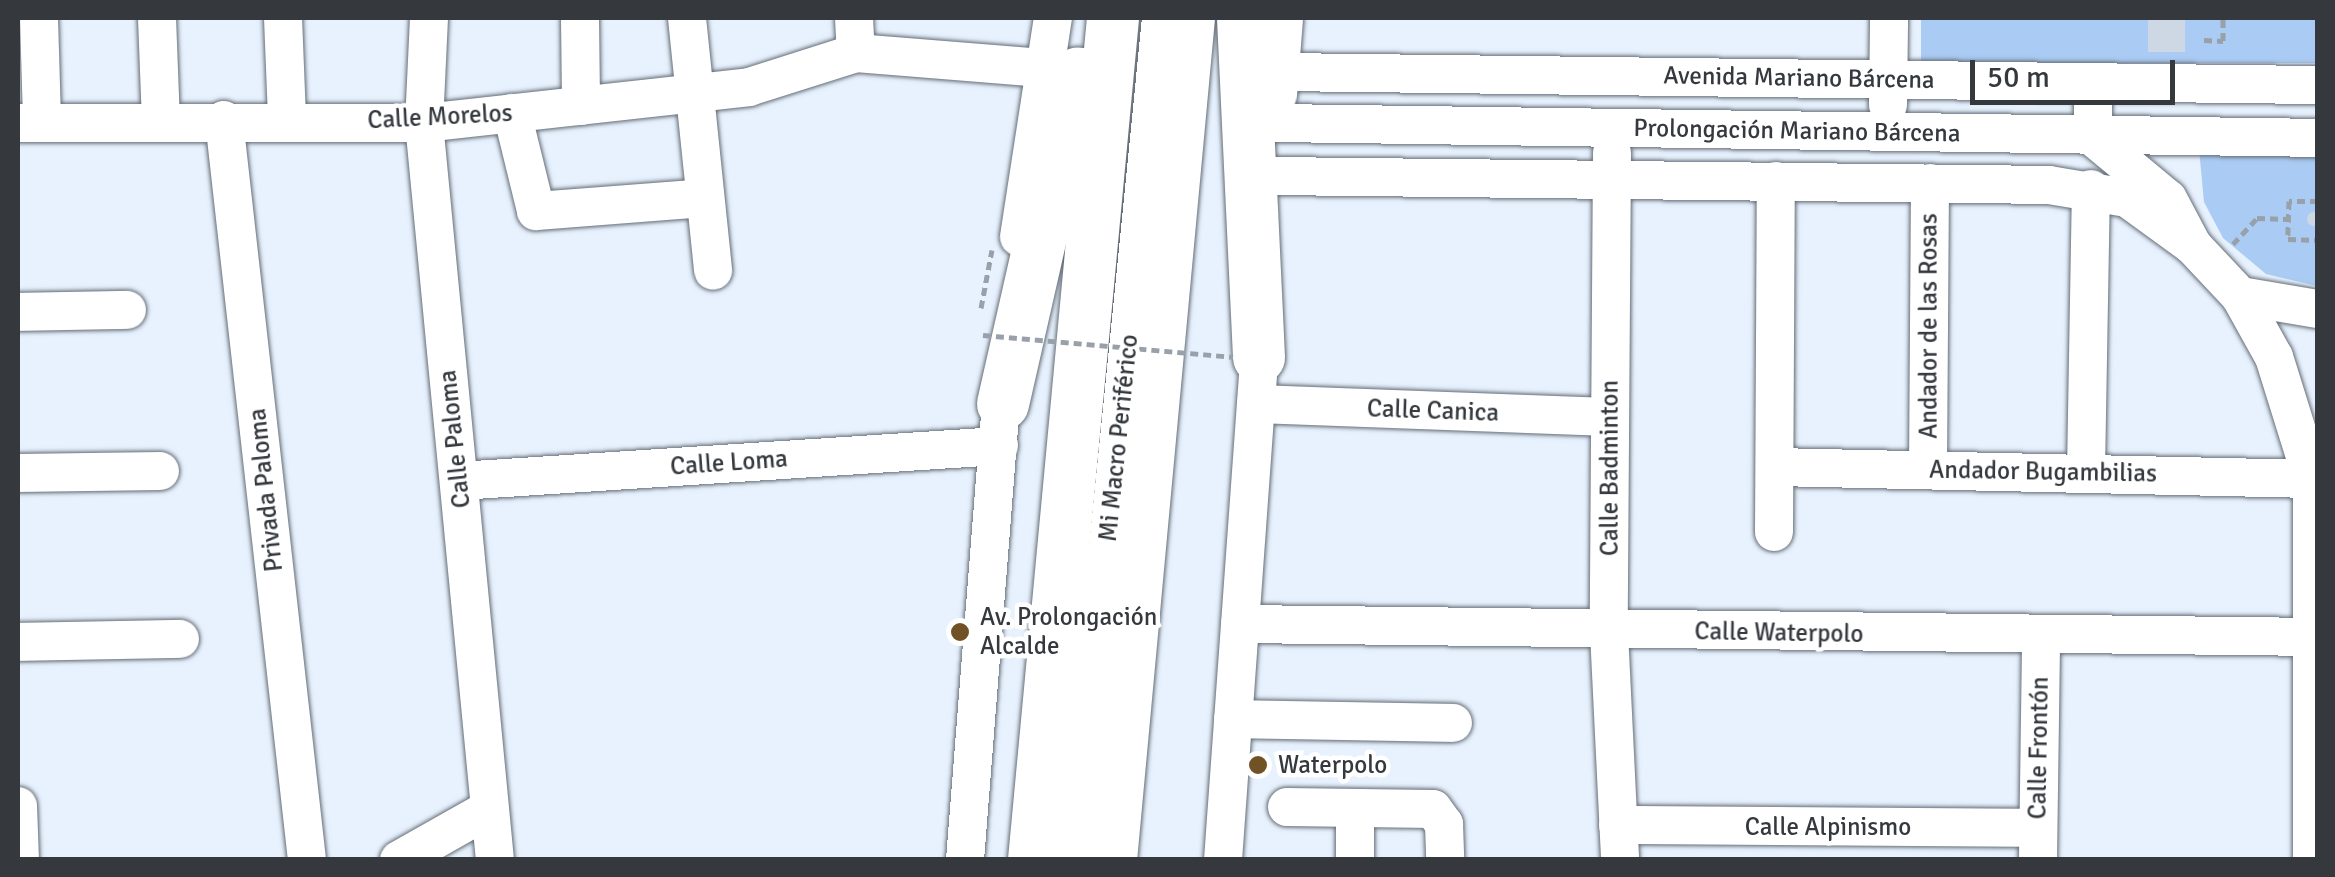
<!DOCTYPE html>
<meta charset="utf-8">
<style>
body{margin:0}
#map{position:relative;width:2335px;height:877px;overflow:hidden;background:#e7f2fe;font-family:Signika,sans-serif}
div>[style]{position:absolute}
.green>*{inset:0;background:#aacbf3;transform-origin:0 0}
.building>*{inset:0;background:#ced8e4;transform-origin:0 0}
.round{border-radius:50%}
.path>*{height:5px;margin-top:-2.5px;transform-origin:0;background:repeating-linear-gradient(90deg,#98a0a9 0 8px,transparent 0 13px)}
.roads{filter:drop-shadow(0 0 2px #646d77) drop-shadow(0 0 2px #646d77)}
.minor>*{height:38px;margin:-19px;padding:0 19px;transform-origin:19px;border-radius:19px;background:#fff}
.highway>*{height:52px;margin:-26px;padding:0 26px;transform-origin:26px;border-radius:26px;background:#fff}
.path-bridge>*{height:5px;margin-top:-2.5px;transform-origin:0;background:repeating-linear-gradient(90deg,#98a0a9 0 8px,transparent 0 13px)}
.dots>*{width:28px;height:28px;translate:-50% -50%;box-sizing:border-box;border:5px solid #fff;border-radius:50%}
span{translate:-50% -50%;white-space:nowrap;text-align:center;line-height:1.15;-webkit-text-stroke:9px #fff;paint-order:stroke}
.street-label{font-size:25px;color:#35393e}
.poi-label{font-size:25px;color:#35393e}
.left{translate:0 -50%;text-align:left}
.frame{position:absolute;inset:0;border:20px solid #35393e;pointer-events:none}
.scale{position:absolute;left:1970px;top:60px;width:205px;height:45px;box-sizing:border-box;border:5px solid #35393e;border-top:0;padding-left:12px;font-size:30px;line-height:35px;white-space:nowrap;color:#35393e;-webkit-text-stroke:8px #fff;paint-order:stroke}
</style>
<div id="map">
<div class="green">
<div style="left:1921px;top:18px;width:396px;height:45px"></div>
<div style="clip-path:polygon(2199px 149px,2317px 153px,2317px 286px,2266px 274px,2223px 238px,2204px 202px)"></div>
</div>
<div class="building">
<div style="left:2148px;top:18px;width:37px;height:34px"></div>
<div class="round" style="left:2307px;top:212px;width:14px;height:14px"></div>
</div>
<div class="path">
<div style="left:2204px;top:40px;width:19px;rotate:3deg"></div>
<div style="left:2223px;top:41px;width:23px;rotate:-90deg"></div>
<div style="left:2318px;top:201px;width:29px;rotate:180deg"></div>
<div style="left:2289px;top:201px;width:38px;rotate:92deg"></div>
<div style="left:2288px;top:239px;width:30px;rotate:2deg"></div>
<div style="left:2233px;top:244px;width:35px;rotate:-47deg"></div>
<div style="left:2257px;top:218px;width:32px;rotate:2deg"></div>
<div style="left:981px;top:308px;width:59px;rotate:-79.3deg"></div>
</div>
<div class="roads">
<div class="minor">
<div style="left:39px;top:18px;width:104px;rotate:88.3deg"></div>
<div style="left:157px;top:18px;width:103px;rotate:87.8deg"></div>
<div style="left:283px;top:18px;width:101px;rotate:87.7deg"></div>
<div style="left:429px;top:18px;width:105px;rotate:92.7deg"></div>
<div style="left:424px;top:123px;width:740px;rotate:84.5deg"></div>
<div style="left:580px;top:18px;width:88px;rotate:89.3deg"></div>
<div style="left:687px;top:18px;width:254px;rotate:84.1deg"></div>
<div style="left:854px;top:18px;width:35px;rotate:87deg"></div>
<div style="left:1280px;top:72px;width:1038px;rotate:0.72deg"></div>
<div style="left:2093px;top:82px;width:55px;rotate:90deg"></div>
<div style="left:2093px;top:137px;width:97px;rotate:39.6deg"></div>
<div style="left:2168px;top:199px;width:53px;rotate:62deg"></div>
<div style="left:2193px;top:246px;width:69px;rotate:46.8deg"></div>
<div style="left:2240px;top:296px;width:79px;rotate:9.5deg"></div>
<div style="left:1278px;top:95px;width:77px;rotate:-85.5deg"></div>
<div style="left:1888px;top:105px;width:87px;rotate:-89.3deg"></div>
<div style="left:512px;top:113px;width:101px;rotate:76.2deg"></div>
<div style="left:536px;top:211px;width:169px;rotate:-4.4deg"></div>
<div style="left:224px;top:120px;width:745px;rotate:83.6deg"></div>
<div style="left:18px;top:123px;width:406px"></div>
<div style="left:424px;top:123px;width:327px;rotate:-6.3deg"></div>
<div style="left:749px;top:87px;width:112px;rotate:-17.6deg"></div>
<div style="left:856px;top:53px;width:187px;rotate:4.6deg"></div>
<div style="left:1276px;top:123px;width:1042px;rotate:0.82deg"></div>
<div style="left:1612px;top:153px;width:479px;rotate:90.4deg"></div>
<div style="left:1609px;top:632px;width:228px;rotate:87.2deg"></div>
<div style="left:1272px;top:176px;width:777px;rotate:0.66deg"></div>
<div style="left:2049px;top:185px;width:79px;rotate:9.5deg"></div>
<div style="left:2127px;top:198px;width:82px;rotate:36deg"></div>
<div style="left:1019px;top:237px;width:222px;rotate:-81.2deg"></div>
<div style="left:2240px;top:296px;width:70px;rotate:60.9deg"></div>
<div style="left:2274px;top:357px;width:128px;rotate:72.7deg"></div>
<div style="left:2312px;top:479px;width:381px;rotate:90deg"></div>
<div style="left:18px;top:312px;width:109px;rotate:-1.1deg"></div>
<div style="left:1256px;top:404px;width:354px;rotate:2.1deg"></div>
<div style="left:1775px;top:467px;width:537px;rotate:1.28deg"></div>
<div style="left:1928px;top:470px;width:287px;rotate:-89.6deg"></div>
<div style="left:2086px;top:472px;width:283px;rotate:-89deg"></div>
<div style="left:18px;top:473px;width:142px;rotate:-0.8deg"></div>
<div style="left:459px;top:481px;width:541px;rotate:-3.71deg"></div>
<div style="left:1774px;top:532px;width:351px;rotate:-89.7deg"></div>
<div style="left:1240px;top:624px;width:1078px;rotate:0.69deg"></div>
<div style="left:18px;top:642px;width:162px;rotate:-1.1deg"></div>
<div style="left:1233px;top:719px;width:220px;rotate:1deg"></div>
<div style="left:18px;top:806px;width:54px;rotate:87.9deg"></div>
<div style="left:1287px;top:807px;width:146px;rotate:0.8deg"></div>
<div style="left:1433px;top:809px;width:19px;rotate:54deg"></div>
<div style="left:1444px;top:824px;width:36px;rotate:88deg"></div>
<div style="left:1618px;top:825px;width:420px;rotate:0.4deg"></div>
<div style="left:399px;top:860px;width:103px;rotate:-29.5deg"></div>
<div style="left:965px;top:860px;width:481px;rotate:-85.5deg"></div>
<div style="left:1077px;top:860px;width:846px;rotate:-84.3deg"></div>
<div style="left:1223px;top:860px;width:527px;rotate:-85.87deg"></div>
<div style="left:1355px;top:860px;width:51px;rotate:-90deg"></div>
<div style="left:2038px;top:860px;width:224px;rotate:-89.2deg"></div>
</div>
<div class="highway">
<div style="left:1243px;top:18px;width:340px;rotate:87.3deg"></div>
<div style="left:1003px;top:404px;width:339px;rotate:-77.2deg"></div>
<div style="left:1034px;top:860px;width:846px;rotate:-84.64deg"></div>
<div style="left:1111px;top:860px;width:846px;rotate:-84.71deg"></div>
</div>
</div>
<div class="path-bridge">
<div style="left:983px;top:335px;width:251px;rotate:5deg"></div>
</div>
<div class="dots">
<div style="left:960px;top:632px;background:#715227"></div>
<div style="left:1258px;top:765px;background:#715227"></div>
</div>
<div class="street-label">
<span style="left:1799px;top:78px;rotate:1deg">Avenida Mariano Bárcena</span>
<span style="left:440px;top:117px;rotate:-3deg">Calle Morelos</span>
<span style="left:1797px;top:131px;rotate:1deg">Prolongación Mariano Bárcena</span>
<span style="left:1929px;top:326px;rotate:-90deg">Andador de las Rosas</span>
<span style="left:1433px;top:411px;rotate:2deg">Calle Canica</span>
<span style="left:1119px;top:438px;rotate:-84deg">Mi Macro Periférico</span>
<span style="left:455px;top:439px;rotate:-96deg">Calle Paloma</span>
<span style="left:729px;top:463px;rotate:-4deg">Calle Loma</span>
<span style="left:1610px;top:468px;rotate:-90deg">Calle Badminton</span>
<span style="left:2043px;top:472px;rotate:1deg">Andador Bugambilias</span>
<span style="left:266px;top:490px;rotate:-96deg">Privada Paloma</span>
<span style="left:1779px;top:633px;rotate:1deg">Calle Waterpolo</span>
<span style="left:2039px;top:748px;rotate:-89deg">Calle Frontón</span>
<span style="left:1828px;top:827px">Calle Alpinismo</span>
</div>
<div class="poi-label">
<span class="left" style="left:980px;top:632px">Av. Prolongación<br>Alcalde</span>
<span class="left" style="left:1278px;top:765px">Waterpolo</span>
</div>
<div class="frame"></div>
<div class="scale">50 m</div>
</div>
